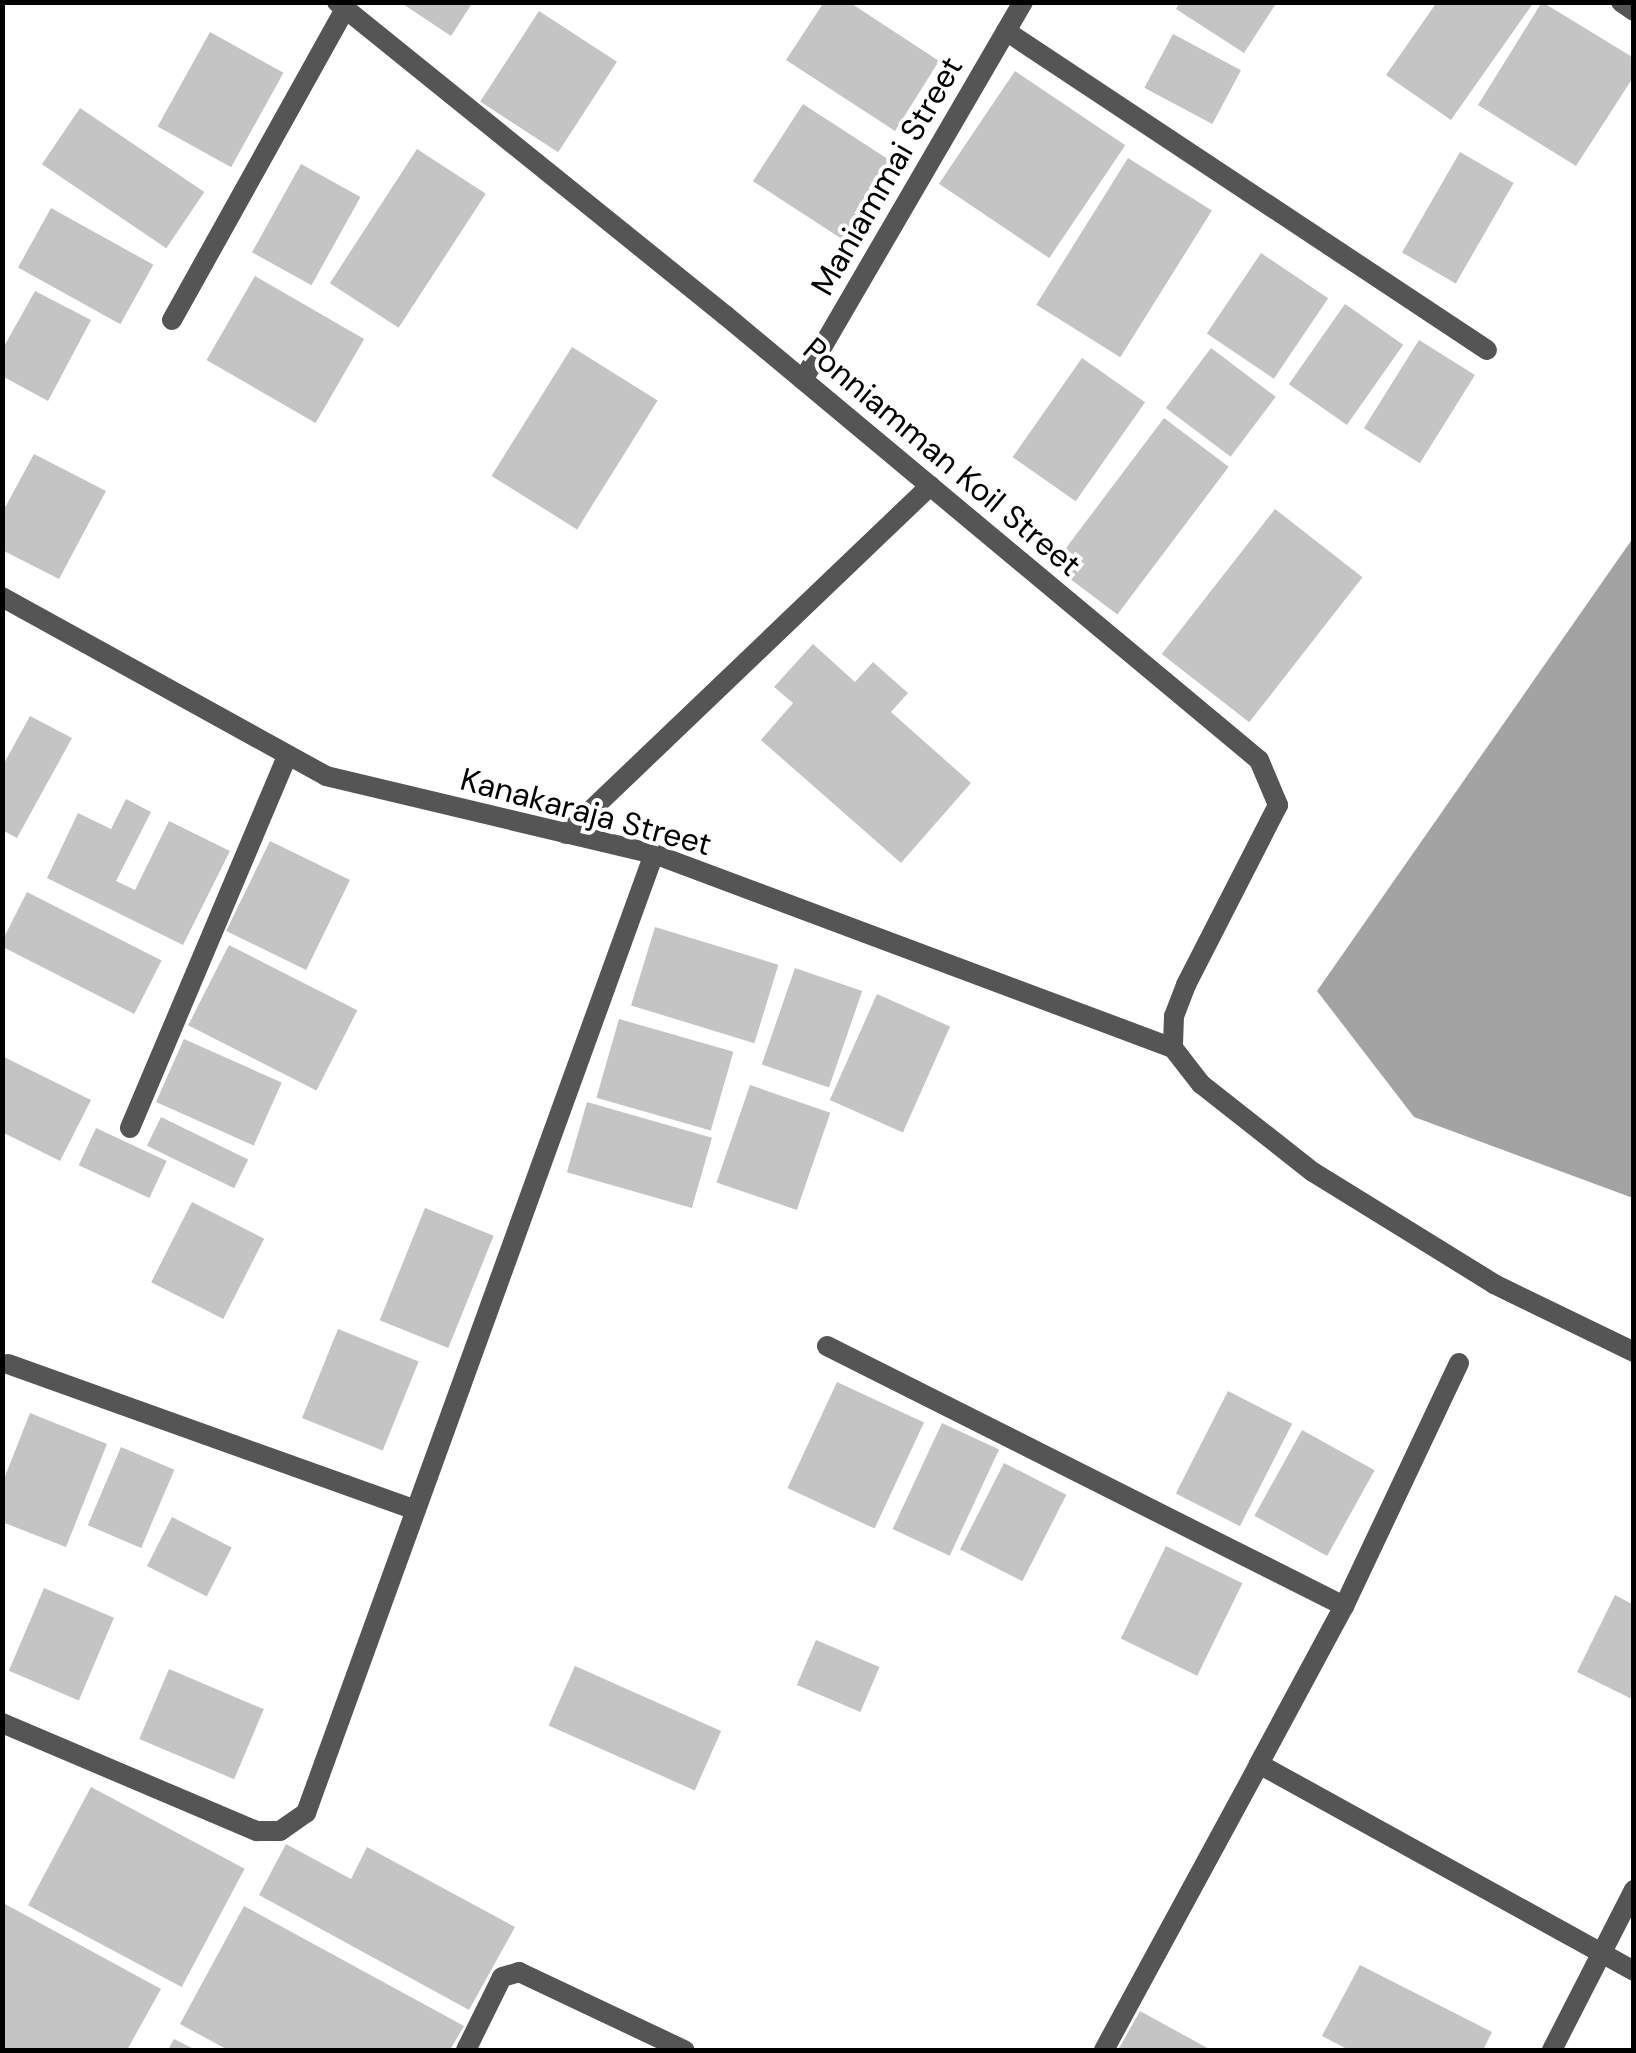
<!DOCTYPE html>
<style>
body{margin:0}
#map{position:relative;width:1636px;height:2053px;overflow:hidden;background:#fff;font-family:"DM Sans",sans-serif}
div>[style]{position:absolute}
.water>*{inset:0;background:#a3a3a3}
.building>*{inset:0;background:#c4c4c4;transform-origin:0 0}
.street>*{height:20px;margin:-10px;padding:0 10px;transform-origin:10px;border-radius:10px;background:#555}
span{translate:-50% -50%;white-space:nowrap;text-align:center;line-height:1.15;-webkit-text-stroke:8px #fff;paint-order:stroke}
.street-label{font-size:32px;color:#000}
.frame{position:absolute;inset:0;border:5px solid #000;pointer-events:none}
</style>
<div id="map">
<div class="water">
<div style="clip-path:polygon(1633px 538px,1633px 1198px,1414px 1117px,1317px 991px)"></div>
</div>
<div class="building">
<div style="clip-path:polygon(400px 2px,473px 2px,451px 36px)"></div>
<div style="clip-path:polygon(824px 2px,849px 2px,939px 61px,895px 131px,786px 60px)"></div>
<div style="clip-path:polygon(1180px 2px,1277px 2px,1244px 53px,1176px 9px)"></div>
<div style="clip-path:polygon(1437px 2px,1534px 2px,1451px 120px,1386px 75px)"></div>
<div style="clip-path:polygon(1542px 2px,1634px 58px,1634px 76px,1576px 166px,1478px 105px)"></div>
<div style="left:539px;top:11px;width:93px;height:108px;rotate:33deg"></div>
<div style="left:210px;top:32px;width:84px;height:108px;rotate:29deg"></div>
<div style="left:1173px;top:34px;width:77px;height:61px;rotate:28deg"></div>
<div style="left:1015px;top:71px;width:133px;height:136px;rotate:34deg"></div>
<div style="left:803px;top:104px;width:119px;height:92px;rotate:33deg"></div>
<div style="left:80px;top:108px;width:150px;height:68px;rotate:34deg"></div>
<div style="left:417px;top:149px;width:82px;height:160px;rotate:33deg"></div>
<div style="left:1460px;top:152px;width:62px;height:116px;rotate:30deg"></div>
<div style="left:1128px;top:158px;width:99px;height:173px;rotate:32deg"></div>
<div style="left:301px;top:164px;width:68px;height:101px;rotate:29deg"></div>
<div style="left:51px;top:208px;width:117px;height:68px;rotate:29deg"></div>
<div style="left:1261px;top:253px;width:81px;height:97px;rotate:34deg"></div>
<div style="left:255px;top:276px;width:126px;height:97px;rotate:30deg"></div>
<div style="clip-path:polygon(35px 291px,91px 320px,48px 401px,2px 376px,2px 350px)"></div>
<div style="left:1345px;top:304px;width:71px;height:98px;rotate:35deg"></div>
<div style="left:1419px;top:340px;width:66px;height:104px;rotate:32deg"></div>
<div style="left:572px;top:347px;width:101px;height:152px;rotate:32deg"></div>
<div style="left:1211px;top:348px;width:81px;height:75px;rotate:37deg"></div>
<div style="left:1082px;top:358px;width:77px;height:121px;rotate:35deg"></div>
<div style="left:1164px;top:418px;width:81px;height:185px;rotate:37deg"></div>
<div style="clip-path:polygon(34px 454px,106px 491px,59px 579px,2px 550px,2px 513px)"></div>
<div style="left:1275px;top:509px;width:111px;height:184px;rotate:38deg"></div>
<div style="clip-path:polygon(813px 644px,855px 682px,873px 662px,908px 693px,891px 712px,971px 783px,901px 863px,761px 740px,793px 703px,774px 687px)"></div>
<div style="clip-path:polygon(30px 716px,72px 738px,17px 838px,2px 830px,2px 767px)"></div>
<div style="clip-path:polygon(126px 799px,151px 812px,116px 881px,135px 890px,169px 821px,230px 851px,183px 945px,47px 878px,78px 813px,111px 829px)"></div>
<div style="left:270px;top:841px;width:89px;height:100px;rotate:26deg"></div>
<div style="left:27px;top:892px;width:151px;height:60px;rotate:27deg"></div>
<div style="left:655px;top:927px;width:129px;height:82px;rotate:17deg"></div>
<div style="left:229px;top:945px;width:144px;height:90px;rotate:27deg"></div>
<div style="left:795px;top:968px;width:71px;height:102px;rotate:19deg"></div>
<div style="left:877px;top:994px;width:80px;height:116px;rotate:24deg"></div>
<div style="left:619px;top:1019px;width:119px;height:82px;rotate:16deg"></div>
<div style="left:184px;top:1039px;width:107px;height:69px;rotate:24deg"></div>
<div style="clip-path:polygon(2px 1056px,91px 1100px,60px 1161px,2px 1132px)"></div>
<div style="left:750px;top:1085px;width:85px;height:103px;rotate:19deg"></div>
<div style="left:587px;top:1102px;width:130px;height:73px;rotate:16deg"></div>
<div style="left:161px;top:1117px;width:97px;height:32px;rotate:26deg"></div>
<div style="left:96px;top:1128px;width:78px;height:41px;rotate:25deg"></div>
<div style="left:192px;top:1202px;width:81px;height:90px;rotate:27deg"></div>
<div style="left:425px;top:1208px;width:74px;height:121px;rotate:22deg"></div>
<div style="left:338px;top:1329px;width:87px;height:96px;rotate:22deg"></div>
<div style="left:837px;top:1382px;width:96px;height:117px;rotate:25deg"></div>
<div style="left:1228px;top:1391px;width:72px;height:115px;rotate:27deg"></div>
<div style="clip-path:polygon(30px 1413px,107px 1444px,66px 1547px,2px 1522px,2px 1484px)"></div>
<div style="left:942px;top:1423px;width:63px;height:117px;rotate:25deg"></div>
<div style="left:1302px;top:1430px;width:83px;height:98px;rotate:29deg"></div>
<div style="left:121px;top:1447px;width:58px;height:85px;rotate:23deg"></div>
<div style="left:1004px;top:1463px;width:70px;height:97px;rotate:27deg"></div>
<div style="left:172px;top:1517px;width:67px;height:55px;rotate:27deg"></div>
<div style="left:1166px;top:1546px;width:85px;height:103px;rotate:26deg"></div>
<div style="left:44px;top:1588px;width:76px;height:90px;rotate:23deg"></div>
<div style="clip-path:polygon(1615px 1595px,1634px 1605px,1634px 1700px,1577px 1672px)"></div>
<div style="left:816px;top:1640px;width:69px;height:49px;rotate:23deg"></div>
<div style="left:575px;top:1666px;width:160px;height:65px;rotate:24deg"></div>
<div style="left:169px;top:1669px;width:103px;height:76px;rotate:23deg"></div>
<div style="left:91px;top:1787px;width:174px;height:134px;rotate:28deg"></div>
<div style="clip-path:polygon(286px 1844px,351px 1879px,367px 1847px,515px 1927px,469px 2010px,259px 1895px)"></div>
<div style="clip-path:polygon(5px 1904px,161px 1989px,127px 2050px,2px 2050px)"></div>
<div style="clip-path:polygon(244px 1906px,464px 2026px,450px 2050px,228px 2050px,180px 2024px)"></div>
<div style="clip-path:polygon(1360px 1965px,1492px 2032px,1483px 2050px,1349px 2050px,1322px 2036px)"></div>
<div style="clip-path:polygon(1140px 2011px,1211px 2050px,1118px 2050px)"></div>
<div style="clip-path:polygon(174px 2039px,196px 2050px,168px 2050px)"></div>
</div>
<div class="street">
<div style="left:337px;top:2px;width:499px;rotate:38.9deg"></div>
<div style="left:725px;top:315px;width:695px;rotate:39.81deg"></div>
<div style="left:1259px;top:760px;width:49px;rotate:67.1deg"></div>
<div style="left:1278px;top:805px;width:202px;rotate:117.1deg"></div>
<div style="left:1186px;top:985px;width:33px;rotate:111deg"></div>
<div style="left:1174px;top:1016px;width:32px;rotate:92deg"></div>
<div style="left:1621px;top:2px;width:16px;rotate:35deg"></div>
<div style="left:1006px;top:31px;width:577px;rotate:33.55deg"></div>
<div style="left:172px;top:320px;width:356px;rotate:-60.9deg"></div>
<div style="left:803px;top:380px;width:437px;rotate:-59.8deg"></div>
<div style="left:2px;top:597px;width:370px;rotate:28.9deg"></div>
<div style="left:326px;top:776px;width:337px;rotate:13.4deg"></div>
<div style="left:654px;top:854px;width:554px;rotate:20.5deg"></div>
<div style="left:566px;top:834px;width:504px;rotate:-43.71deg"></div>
<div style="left:1173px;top:1048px;width:46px;rotate:52.1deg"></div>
<div style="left:1201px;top:1084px;width:142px;rotate:38.2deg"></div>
<div style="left:1313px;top:1172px;width:213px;rotate:31.7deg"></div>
<div style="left:1494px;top:1284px;width:156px;rotate:25.9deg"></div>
<div style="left:130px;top:1128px;width:404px;rotate:-67.1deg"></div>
<div style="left:827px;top:1346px;width:579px;rotate:26.7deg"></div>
<div style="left:1459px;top:1363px;width:269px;rotate:115.3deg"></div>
<div style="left:1344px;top:1606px;width:179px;rotate:118.3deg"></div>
<div style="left:1259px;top:1764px;width:428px;rotate:28.9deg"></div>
<div style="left:8px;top:1364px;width:433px;rotate:19.7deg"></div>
<div style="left:2px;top:1723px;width:277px;rotate:23deg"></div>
<div style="left:257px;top:1831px;width:23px"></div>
<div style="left:280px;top:1831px;width:32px;rotate:-35deg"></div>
<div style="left:306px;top:1813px;width:1020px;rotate:-70.06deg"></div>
<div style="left:466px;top:2050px;width:81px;rotate:-63.7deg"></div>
<div style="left:502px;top:1977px;width:18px;rotate:-16deg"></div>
<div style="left:519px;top:1972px;width:183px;rotate:25.3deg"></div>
<div style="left:1104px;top:2050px;width:325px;rotate:-61.5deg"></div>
<div style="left:1552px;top:2050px;width:180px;rotate:-62.9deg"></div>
</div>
<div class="street-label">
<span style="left:887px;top:176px;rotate:-60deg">Maniammai Street</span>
<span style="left:942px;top:457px;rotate:40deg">Ponniamman Koil Street</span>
<span style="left:586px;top:812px;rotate:15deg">Kanakaraja Street</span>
</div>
<div class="frame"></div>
</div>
